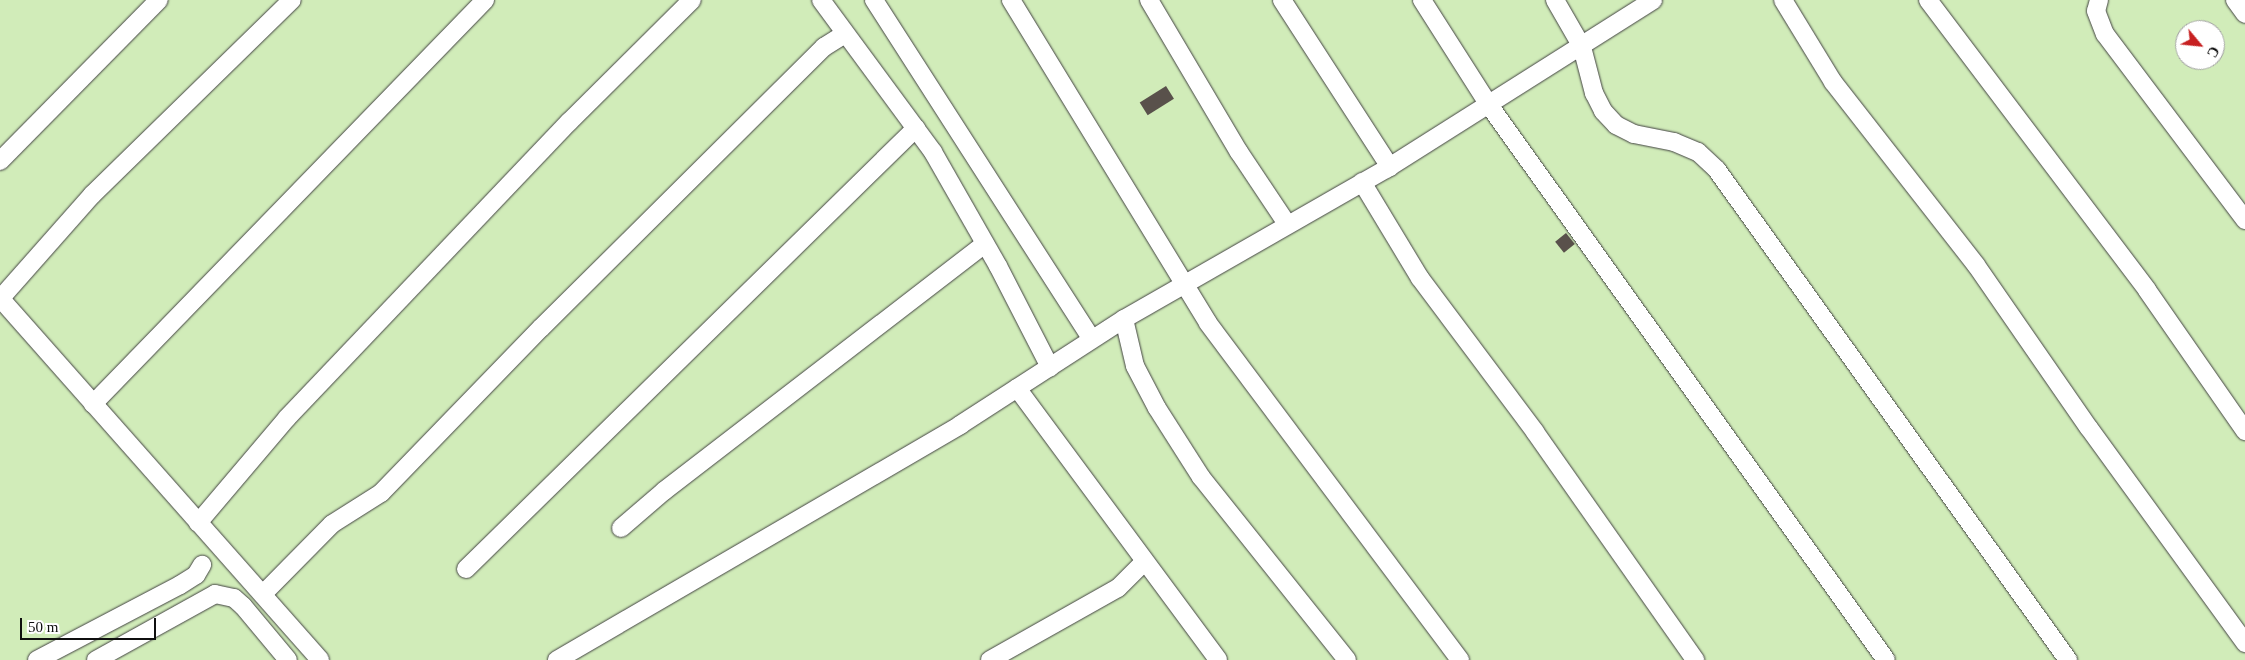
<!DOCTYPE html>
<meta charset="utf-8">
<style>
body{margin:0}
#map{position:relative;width:2245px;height:660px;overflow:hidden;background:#fffdf2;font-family:Georgia,serif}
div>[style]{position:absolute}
.green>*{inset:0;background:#d1ecb9}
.building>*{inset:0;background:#59514b;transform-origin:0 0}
.roads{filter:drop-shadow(0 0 1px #424242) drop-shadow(0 0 1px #424242)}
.minor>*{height:18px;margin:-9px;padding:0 9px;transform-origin:9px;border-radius:9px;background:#fff}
span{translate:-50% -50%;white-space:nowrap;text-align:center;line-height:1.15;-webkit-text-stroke:5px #fff;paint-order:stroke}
.north{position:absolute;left:2175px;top:20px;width:50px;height:50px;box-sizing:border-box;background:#fff;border:1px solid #9f9f9f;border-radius:50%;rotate:118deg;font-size:14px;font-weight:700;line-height:20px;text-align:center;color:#0f0f0f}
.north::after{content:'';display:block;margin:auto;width:18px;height:22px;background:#c72021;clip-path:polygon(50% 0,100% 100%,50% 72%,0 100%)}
.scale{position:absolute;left:20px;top:618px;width:136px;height:22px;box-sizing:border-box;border:2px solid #0f0f0f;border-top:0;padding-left:6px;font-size:15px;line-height:18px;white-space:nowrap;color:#0f0f0f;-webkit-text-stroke:4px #fff;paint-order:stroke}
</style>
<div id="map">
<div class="green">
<div style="clip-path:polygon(evenodd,0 0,2245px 0,2245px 660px,0 660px,0 0,2185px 30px,2215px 30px,2215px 60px,2185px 60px,2185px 30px)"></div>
</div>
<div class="building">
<div style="left:1166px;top:86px;width:15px;height:31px;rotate:58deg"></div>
<div style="left:1566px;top:233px;width:14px;height:14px;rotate:51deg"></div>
</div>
<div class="roads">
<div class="minor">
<div style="left:821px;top:0;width:189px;rotate:53.6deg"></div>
<div style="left:933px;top:152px;width:131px;rotate:60.3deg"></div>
<div style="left:998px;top:266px;width:114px;rotate:62.8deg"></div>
<div style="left:874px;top:0;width:403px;rotate:57.3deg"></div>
<div style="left:1011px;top:0;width:378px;rotate:58.6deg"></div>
<div style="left:1208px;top:323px;width:421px;rotate:53.2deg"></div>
<div style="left:1149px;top:0;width:177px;rotate:59.4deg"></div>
<div style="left:1239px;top:152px;width:87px;rotate:56.3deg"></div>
<div style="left:1282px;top:0;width:199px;rotate:57.1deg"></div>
<div style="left:1422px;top:0;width:125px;rotate:57.5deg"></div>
<div style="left:1489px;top:105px;width:682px;rotate:54.42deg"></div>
<div style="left:1555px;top:0;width:54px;rotate:60.1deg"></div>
<div style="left:1582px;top:47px;width:48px;rotate:75.4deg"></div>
<div style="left:1594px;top:93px;width:20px;rotate:63deg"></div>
<div style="left:1603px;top:111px;width:19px;rotate:47deg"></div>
<div style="left:1616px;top:125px;width:20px;rotate:27deg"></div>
<div style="left:1634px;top:134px;width:41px;rotate:11.3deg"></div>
<div style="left:1674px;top:142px;width:26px;rotate:23deg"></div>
<div style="left:1698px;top:152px;width:26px;rotate:43deg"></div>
<div style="left:1717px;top:170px;width:603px;rotate:54.38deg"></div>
<div style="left:1783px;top:0;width:96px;rotate:58.6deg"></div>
<div style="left:1833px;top:82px;width:232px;rotate:52deg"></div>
<div style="left:1976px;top:265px;width:198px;rotate:55.3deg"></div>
<div style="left:2089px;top:428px;width:266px;rotate:54deg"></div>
<div style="left:1928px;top:0;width:363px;rotate:52.9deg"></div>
<div style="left:2147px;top:290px;width:172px;rotate:55.2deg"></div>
<div style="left:2099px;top:0;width:11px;rotate:105deg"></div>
<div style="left:2096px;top:11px;width:25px;rotate:69deg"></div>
<div style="left:2105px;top:34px;width:233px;rotate:53deg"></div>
<div style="left:2235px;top:0;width:17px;rotate:54deg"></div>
<div style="left:0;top:161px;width:226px;rotate:-45.4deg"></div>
<div style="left:1362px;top:182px;width:112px;rotate:58.9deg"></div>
<div style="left:1420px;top:278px;width:192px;rotate:53.2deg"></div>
<div style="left:1535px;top:432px;width:279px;rotate:54.9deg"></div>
<div style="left:0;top:298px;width:483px;rotate:48.5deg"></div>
<div style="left:0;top:299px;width:139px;rotate:-48.5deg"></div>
<div style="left:92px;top:195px;width:279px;rotate:-44.3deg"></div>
<div style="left:1124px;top:319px;width:48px;rotate:76.8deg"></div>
<div style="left:1135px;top:366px;width:47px;rotate:62.4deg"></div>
<div style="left:1157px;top:408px;width:82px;rotate:57.5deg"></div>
<div style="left:1201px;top:477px;width:234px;rotate:51.4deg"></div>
<div style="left:1017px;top:388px;width:338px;rotate:53.5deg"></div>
<div style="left:93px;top:404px;width:563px;rotate:-45.86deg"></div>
<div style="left:198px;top:523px;width:138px;rotate:-49.7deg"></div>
<div style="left:287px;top:418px;width:409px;rotate:-46.4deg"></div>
<div style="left:569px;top:122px;width:173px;rotate:-44.8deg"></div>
<div style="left:621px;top:528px;width:57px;rotate:-40.7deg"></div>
<div style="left:664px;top:491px;width:405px;rotate:-37.6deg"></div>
<div style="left:466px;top:569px;width:630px;rotate:-44.42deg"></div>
<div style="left:263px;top:594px;width:98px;rotate:-45.4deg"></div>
<div style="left:332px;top:524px;width:58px;rotate:-32.3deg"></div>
<div style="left:381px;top:493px;width:230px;rotate:-45.9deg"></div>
<div style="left:541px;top:328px;width:399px;rotate:-44.8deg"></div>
<div style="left:824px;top:47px;width:25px;rotate:-32deg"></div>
<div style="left:37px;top:660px;width:161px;rotate:-27.7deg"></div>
<div style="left:180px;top:585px;width:19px;rotate:-32deg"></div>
<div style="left:196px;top:575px;width:12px;rotate:-59deg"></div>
<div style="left:96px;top:660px;width:136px;rotate:-29deg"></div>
<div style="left:215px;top:594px;width:19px;rotate:12deg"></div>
<div style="left:234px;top:598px;width:12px;rotate:42deg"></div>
<div style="left:243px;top:606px;width:70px;rotate:50.2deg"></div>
<div style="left:557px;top:660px;width:467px;rotate:-30.2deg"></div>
<div style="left:960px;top:425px;width:195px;rotate:-32.9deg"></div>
<div style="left:1124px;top:319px;width:302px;rotate:-29.8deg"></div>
<div style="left:1386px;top:169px;width:316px;rotate:-32.3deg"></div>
<div style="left:990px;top:660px;width:147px;rotate:-29.4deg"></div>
<div style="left:1118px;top:588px;width:37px;rotate:-45deg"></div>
</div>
</div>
<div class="north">С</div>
<div class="scale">50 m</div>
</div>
